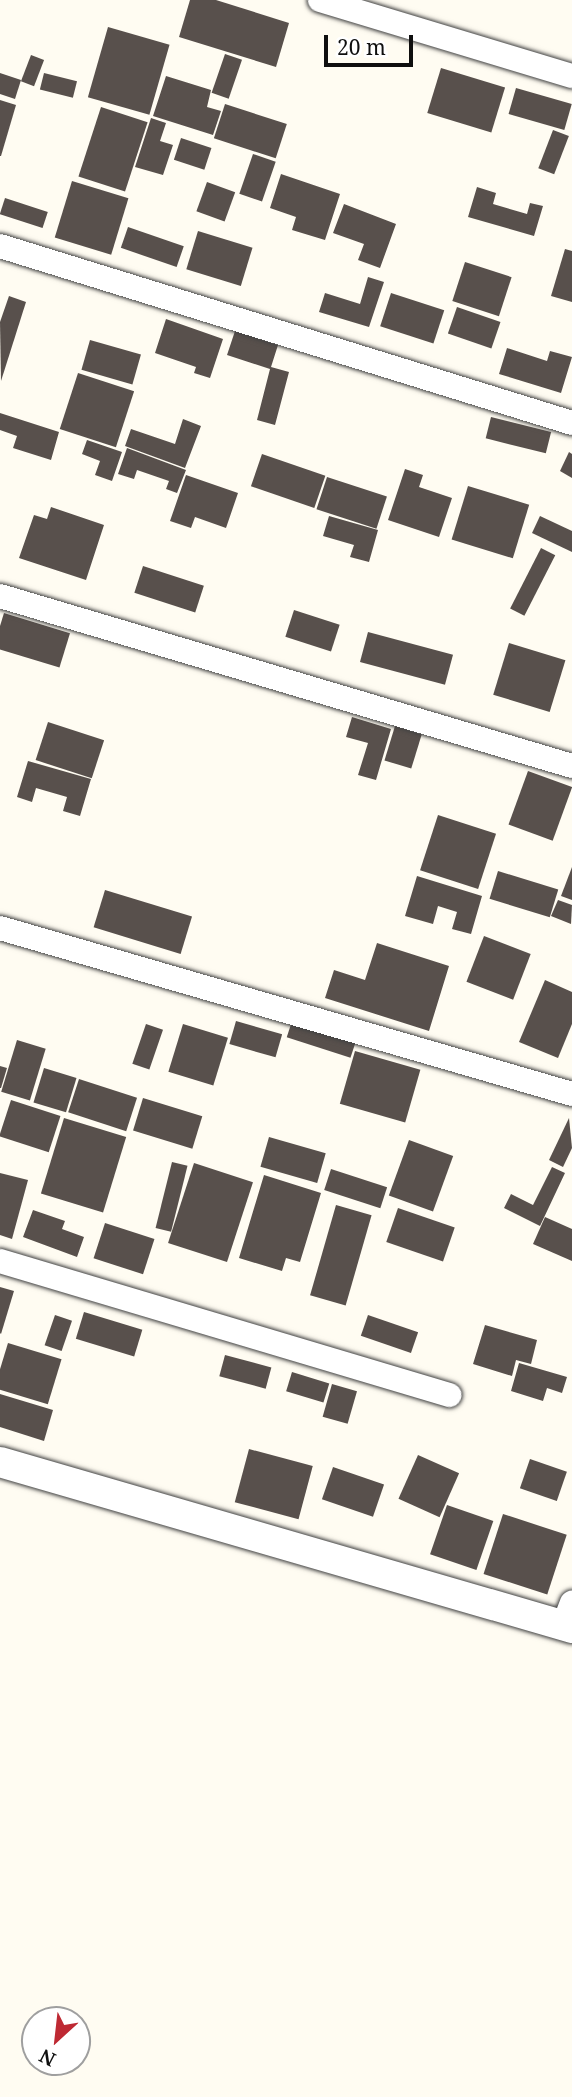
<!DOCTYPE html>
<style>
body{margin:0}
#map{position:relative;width:572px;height:2097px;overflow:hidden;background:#fffcf2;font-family:"Noto Serif",serif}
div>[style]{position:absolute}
.building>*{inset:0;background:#58504c;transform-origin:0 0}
.roads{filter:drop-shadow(0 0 2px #424242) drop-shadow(0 0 2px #424242)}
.minor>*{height:24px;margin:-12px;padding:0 12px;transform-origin:12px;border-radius:12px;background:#fff}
.tertiary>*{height:30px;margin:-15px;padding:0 15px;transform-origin:15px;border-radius:15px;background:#fff}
span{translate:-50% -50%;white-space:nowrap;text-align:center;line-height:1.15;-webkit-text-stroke:7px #fff;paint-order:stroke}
.north{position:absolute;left:21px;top:2006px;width:70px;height:70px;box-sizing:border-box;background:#fff;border:2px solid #9f9f9f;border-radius:50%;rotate:207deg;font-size:19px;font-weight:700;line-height:28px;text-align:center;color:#0f0f0f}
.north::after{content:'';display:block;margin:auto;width:24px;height:32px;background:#be2933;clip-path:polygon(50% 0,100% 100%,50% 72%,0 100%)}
.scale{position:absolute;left:324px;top:35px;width:89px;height:32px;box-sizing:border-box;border:4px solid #0f0f0f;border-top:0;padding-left:9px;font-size:21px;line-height:24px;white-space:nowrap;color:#0f0f0f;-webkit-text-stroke:5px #fff;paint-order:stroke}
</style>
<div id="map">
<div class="building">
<div style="clip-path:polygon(190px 0,216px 0,289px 23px,276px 67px,179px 37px)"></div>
<div style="left:108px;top:27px;width:64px;height:73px;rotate:16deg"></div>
<div style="left:225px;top:54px;width:18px;height:41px;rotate:19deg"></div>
<div style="left:31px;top:55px;width:14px;height:28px;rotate:21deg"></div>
<div style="left:441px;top:68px;width:67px;height:47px;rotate:17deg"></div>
<div style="clip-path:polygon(0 73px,21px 80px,15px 99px,0 94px)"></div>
<div style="left:44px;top:73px;width:34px;height:17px;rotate:14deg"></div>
<div style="clip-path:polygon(166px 76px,211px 90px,207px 107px,221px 111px,213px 135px,153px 116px)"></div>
<div style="left:516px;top:88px;width:58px;height:27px;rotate:16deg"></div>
<div style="clip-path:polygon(0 100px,16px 105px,1px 156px,0 156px)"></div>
<div style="left:225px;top:104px;width:65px;height:36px;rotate:18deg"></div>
<div style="left:101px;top:107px;width:49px;height:73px;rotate:18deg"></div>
<div style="clip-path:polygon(151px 118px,166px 123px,160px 141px,173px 145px,163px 175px,135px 167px)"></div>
<div style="left:553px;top:130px;width:17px;height:41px;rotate:21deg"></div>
<div style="left:181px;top:138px;width:32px;height:23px;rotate:18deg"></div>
<div style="left:253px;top:154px;width:24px;height:42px;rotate:19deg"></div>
<div style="clip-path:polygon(281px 174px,340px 194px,325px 240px,292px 230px,296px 217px,270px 208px)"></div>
<div style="left:72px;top:181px;width:59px;height:59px;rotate:17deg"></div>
<div style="left:207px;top:182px;width:30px;height:31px;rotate:20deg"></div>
<div style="clip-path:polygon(477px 187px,496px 193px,493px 204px,527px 214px,530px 203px,543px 206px,534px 236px,468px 217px)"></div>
<div style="left:5px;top:198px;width:45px;height:17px;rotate:18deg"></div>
<div style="clip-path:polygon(344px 204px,396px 224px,380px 268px,358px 260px,364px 244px,333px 233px)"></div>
<div style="left:128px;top:227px;width:59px;height:22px;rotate:19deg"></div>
<div style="left:198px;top:231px;width:57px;height:40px;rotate:17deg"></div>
<div style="clip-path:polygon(565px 249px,572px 251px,572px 302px,551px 296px)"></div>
<div style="left:465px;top:262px;width:49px;height:41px;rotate:18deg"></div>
<div style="clip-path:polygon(368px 277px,384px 282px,369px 327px,319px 312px,325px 293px,360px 304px)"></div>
<div style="left:391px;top:293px;width:56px;height:35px;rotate:18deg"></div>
<div style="clip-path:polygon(9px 296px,26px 302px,1px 381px,0 322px)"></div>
<div style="left:457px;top:307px;width:46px;height:28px;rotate:19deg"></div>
<div style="clip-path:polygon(166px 319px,223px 339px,210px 378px,194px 373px,196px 367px,155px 353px)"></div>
<div style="clip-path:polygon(235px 331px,278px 345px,271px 367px,289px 372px,275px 425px,257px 420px,270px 369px,227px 355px)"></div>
<div style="left:90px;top:340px;width:53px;height:31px;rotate:16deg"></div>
<div style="clip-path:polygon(507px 348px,547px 361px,550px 351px,572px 357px,561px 393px,499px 374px)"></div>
<div style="left:78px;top:373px;width:59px;height:59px;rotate:18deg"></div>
<div style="clip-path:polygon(0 413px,59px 432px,51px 460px,13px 448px,17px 436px,0 430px)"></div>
<div style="left:491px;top:417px;width:62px;height:22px;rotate:14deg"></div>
<div style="clip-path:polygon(183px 419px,201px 426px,185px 468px,125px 446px,131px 429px,175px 444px)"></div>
<div style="clip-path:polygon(87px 440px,122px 452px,112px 481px,95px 475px,100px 461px,82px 454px)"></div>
<div style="clip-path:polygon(127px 448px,186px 470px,177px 493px,166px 489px,169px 481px,137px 470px,134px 479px,118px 474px)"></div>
<div style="clip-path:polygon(569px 452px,572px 454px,572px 478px,560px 471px)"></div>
<div style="left:262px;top:454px;width:67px;height:34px;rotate:19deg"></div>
<div style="clip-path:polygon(405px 469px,423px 475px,419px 487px,452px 498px,439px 537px,388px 520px)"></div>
<div style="clip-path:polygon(186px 475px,238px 493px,226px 528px,195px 517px,191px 528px,170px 521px)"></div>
<div style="left:327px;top:477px;width:63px;height:34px;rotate:18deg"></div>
<div style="left:468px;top:486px;width:64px;height:56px;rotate:17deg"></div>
<div style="clip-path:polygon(51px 507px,104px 525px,86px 580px,19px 558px,34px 515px,47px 519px)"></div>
<div style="clip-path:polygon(329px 516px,378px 530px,369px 562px,350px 557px,354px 545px,323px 536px)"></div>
<div style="clip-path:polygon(540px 516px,572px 531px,572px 552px,532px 533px)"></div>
<div style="left:541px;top:548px;width:16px;height:68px;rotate:27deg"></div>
<div style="left:143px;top:566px;width:64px;height:28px;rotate:18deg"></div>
<div style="left:294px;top:610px;width:48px;height:28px;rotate:18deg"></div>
<div style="left:4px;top:613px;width:69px;height:36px;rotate:17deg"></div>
<div style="left:368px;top:632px;width:88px;height:31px;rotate:15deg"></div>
<div style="left:509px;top:643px;width:59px;height:54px;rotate:17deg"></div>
<div style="clip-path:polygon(352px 717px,391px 729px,376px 780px,358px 775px,368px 743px,346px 737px)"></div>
<div style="left:48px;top:722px;width:59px;height:40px;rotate:18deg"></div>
<div style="left:395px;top:726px;width:28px;height:36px;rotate:17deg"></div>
<div style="clip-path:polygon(28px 761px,91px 779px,80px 816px,63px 811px,67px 797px,36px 788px,32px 802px,17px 797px)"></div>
<div style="left:528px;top:771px;width:47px;height:57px;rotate:20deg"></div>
<div style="left:438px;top:815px;width:61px;height:58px;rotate:18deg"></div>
<div style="clip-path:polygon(572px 867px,572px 900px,561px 896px)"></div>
<div style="left:498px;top:871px;width:63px;height:29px;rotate:17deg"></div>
<div style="clip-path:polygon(417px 876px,482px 896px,471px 934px,452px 929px,457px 912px,438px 906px,433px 924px,405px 916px)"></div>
<div style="left:105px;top:890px;width:91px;height:39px;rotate:17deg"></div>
<div style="clip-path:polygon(558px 900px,572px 905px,571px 924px,551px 916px)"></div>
<div style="left:484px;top:936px;width:50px;height:49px;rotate:21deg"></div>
<div style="clip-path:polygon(377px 943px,449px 966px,429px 1031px,325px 998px,334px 970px,365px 980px)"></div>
<div style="clip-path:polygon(545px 980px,572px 992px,572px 1024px,558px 1058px,519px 1042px)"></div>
<div style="left:236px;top:1021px;width:48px;height:24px;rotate:16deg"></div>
<div style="left:292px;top:1021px;width:67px;height:17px;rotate:18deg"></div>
<div style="left:146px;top:1024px;width:18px;height:42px;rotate:19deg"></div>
<div style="left:183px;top:1024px;width:47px;height:50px;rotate:17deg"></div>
<div style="left:17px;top:1040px;width:30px;height:54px;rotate:17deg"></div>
<div style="left:355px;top:1051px;width:68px;height:55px;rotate:16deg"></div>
<div style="clip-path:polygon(0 1066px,7px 1068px,1px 1088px,0 1088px)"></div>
<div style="left:44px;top:1068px;width:34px;height:36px;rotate:17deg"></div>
<div style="left:79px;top:1079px;width:61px;height:35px;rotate:18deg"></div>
<div style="left:143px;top:1098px;width:62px;height:34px;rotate:17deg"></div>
<div style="left:11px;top:1100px;width:52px;height:38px;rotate:18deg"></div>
<div style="left:64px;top:1118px;width:65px;height:79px;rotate:17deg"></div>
<div style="clip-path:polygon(569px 1118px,572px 1148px,563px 1167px,549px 1160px)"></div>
<div style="left:269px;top:1137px;width:59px;height:31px;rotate:16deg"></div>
<div style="left:409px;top:1140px;width:47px;height:59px;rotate:20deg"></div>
<div style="left:172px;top:1162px;width:16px;height:68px;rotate:14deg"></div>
<div style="left:194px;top:1163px;width:62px;height:84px;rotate:18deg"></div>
<div style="clip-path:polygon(552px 1167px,565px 1173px,540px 1226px,504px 1208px,511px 1194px,533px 1205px)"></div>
<div style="left:331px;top:1169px;width:59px;height:22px;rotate:18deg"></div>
<div style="clip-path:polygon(0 1173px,28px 1180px,12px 1239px,0 1235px)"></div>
<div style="clip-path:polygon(264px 1175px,321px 1193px,300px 1262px,286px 1258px,282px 1271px,239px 1258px)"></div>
<div style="left:336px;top:1205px;width:37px;height:94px;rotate:16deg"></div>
<div style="left:398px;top:1208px;width:60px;height:36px;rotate:19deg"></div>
<div style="clip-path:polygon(33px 1210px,65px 1221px,62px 1229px,84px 1237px,77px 1257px,23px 1237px)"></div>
<div style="clip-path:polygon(545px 1217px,572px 1229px,572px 1261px,533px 1244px)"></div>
<div style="left:105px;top:1223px;width:52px;height:37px;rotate:18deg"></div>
<div style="clip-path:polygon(0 1287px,14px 1291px,1px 1334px,0 1333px)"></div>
<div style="left:84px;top:1312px;width:61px;height:28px;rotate:17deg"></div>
<div style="left:55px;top:1315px;width:18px;height:32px;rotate:19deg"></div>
<div style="left:368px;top:1315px;width:53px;height:22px;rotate:19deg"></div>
<div style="clip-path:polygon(485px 1325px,537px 1340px,531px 1364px,516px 1360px,512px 1376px,473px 1364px)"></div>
<div style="left:8px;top:1343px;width:56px;height:47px;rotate:17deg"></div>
<div style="left:225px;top:1355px;width:48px;height:22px;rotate:15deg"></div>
<div style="clip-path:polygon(519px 1363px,567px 1377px,562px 1393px,547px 1388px,543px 1401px,511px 1391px)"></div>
<div style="left:292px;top:1372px;width:39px;height:20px;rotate:17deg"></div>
<div style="left:332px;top:1384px;width:26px;height:34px;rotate:16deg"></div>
<div style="clip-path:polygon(0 1394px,53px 1410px,44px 1441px,0 1427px)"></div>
<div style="left:249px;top:1449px;width:66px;height:55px;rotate:15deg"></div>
<div style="left:418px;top:1455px;width:45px;height:48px;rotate:24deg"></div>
<div style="left:530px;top:1459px;width:39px;height:31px;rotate:19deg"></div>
<div style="left:333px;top:1467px;width:54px;height:34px;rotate:19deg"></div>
<div style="left:447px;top:1505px;width:49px;height:52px;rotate:19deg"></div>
<div style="left:503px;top:1514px;width:67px;height:63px;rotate:18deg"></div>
</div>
<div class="roads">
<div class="minor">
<div style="left:320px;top:0;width:263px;rotate:16.8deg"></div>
<div style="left:0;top:246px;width:599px;rotate:17.19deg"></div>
<div style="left:0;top:596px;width:597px;rotate:16.55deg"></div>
<div style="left:0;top:928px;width:596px;rotate:16.18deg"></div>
<div style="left:0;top:1261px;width:469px;rotate:16.6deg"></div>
<div style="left:563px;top:1626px;width:25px;rotate:-69deg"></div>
</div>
<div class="tertiary">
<div style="left:0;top:1462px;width:596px;rotate:16.18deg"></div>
</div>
</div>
<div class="north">N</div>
<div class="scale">20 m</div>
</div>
